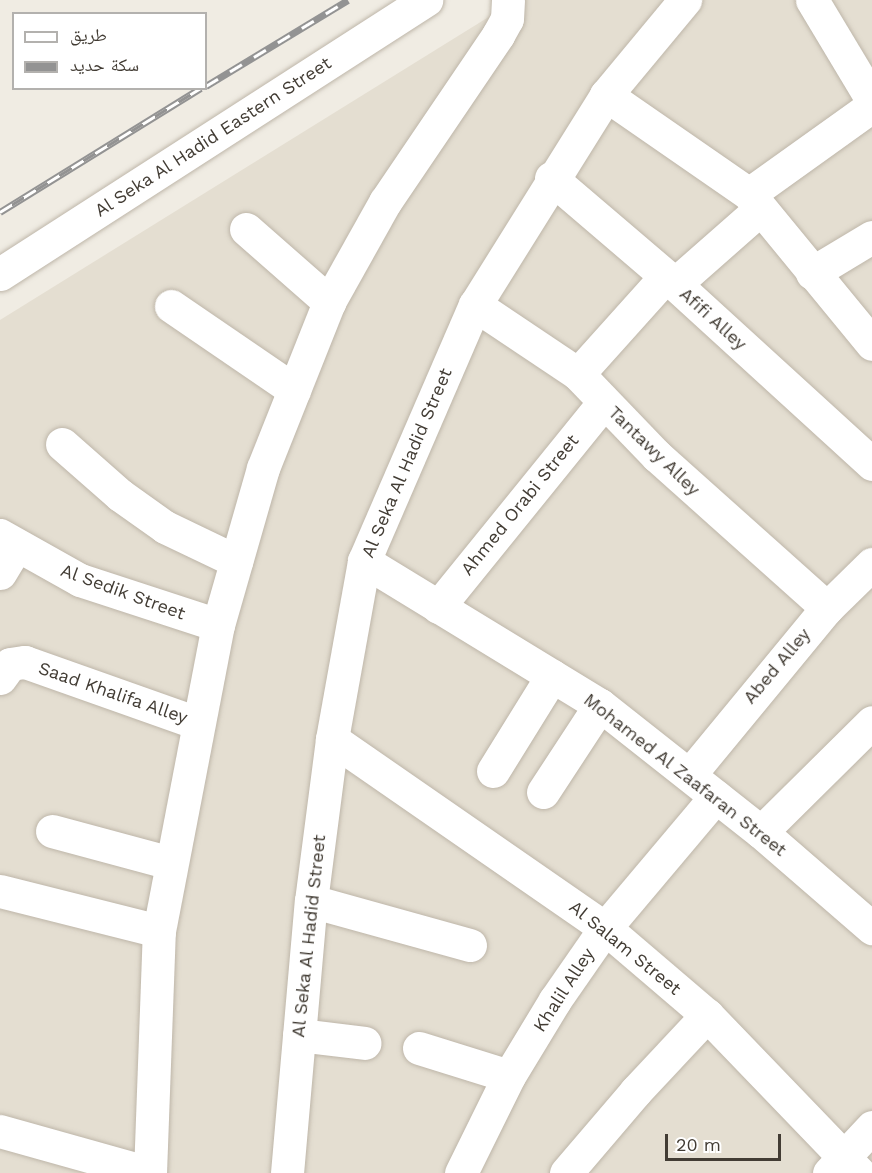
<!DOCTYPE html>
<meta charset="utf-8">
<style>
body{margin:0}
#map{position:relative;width:872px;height:1173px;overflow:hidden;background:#f0ece3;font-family:"Work Sans","Noto Naskh Arabic",sans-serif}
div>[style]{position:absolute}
.residential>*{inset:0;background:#e4ded1}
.roads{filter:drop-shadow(0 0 2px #beb6a9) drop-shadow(0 0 2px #beb6a9)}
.minor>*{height:33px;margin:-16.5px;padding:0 16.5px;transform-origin:16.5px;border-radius:16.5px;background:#fff}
.rail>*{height:7px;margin-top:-3.5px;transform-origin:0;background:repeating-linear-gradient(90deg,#fff 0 14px,#939393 0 28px);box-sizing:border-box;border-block:2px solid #939393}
span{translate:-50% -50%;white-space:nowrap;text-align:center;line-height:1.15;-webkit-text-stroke:4.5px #fff;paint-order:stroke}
.street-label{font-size:18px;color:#423c34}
.legend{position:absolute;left:12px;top:12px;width:195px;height:78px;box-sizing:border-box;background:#fff;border:2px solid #b3b1ae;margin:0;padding:8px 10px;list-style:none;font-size:18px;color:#423c34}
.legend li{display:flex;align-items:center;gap:12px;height:30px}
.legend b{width:30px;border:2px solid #b3b1ae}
.scale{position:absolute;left:665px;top:1134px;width:116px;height:27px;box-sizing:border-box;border:3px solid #423c34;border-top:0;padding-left:8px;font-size:18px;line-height:21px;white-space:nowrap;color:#423c34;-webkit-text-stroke:4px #fff;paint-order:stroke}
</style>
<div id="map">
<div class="residential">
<div style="clip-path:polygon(516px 0,872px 0,872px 1173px,0 1173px,0 320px)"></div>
</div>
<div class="roads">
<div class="minor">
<div style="left:812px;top:0;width:117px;rotate:59deg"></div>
<div style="left:606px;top:95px;width:174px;rotate:34.7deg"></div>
<div style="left:749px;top:194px;width:194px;rotate:50.6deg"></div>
<div style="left:551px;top:178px;width:163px;rotate:40.5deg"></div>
<div style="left:675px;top:284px;width:267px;rotate:42.4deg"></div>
<div style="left:749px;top:194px;width:151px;rotate:-35.6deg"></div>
<div style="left:246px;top:229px;width:111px;rotate:41.3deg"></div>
<div style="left:812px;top:273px;width:70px;rotate:-31deg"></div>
<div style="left:0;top:274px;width:507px;rotate:-32.75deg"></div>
<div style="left:675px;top:284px;width:113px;rotate:-41.4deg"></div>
<div style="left:475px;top:305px;width:124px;rotate:33.8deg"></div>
<div style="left:578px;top:374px;width:114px;rotate:46.1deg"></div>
<div style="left:657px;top:456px;width:228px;rotate:41.8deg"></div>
<div style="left:171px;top:306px;width:149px;rotate:34.3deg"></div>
<div style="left:578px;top:374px;width:130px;rotate:-48.1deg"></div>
<div style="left:62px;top:444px;width:77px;rotate:41.3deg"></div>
<div style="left:120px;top:495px;width:55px;rotate:35.4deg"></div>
<div style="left:165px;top:527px;width:79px;rotate:25.6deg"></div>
<div style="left:0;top:535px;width:92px;rotate:29.4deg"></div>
<div style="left:80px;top:580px;width:145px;rotate:18.1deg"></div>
<div style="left:364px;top:561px;width:276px;rotate:31.4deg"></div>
<div style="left:600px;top:705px;width:205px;rotate:38.3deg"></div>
<div style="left:761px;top:832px;width:147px;rotate:40.9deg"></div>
<div style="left:0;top:573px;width:31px;rotate:-59deg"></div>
<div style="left:438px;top:607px;width:262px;rotate:-51deg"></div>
<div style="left:0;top:678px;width:17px;rotate:-54deg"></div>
<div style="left:10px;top:664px;width:15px;rotate:-8deg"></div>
<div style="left:25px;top:662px;width:182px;rotate:19.5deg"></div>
<div style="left:332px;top:739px;width:332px;rotate:34.7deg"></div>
<div style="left:605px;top:928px;width:134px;rotate:40.5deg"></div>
<div style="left:707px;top:1015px;width:219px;rotate:46.1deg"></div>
<div style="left:493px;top:771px;width:112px;rotate:-58.2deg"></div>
<div style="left:690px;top:774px;width:215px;rotate:-50.5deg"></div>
<div style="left:827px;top:608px;width:63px;rotate:-44.4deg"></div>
<div style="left:543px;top:792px;width:104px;rotate:-56.8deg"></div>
<div style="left:52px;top:831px;width:123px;rotate:15.1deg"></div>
<div style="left:761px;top:832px;width:156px;rotate:-44.7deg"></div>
<div style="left:0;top:891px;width:164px;rotate:14.1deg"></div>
<div style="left:311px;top:901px;width:165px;rotate:15.5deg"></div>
<div style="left:299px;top:1035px;width:66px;rotate:6.9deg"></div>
<div style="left:419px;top:1048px;width:94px;rotate:17.3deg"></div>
<div style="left:0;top:1131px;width:155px;rotate:15.7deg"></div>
<div style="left:150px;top:1173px;width:242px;rotate:-87.9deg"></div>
<div style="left:159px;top:931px;width:312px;rotate:-79.1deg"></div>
<div style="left:218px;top:625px;width:163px;rotate:-74deg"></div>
<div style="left:263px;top:468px;width:179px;rotate:-68.3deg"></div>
<div style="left:329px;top:302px;width:115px;rotate:-60.8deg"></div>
<div style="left:385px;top:202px;width:202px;rotate:-55.9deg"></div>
<div style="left:498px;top:35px;width:18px;rotate:-61deg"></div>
<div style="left:507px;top:19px;width:19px;rotate:-87deg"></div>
<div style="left:287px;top:1173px;width:273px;rotate:-85deg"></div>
<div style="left:311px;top:901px;width:163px;rotate:-82.6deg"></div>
<div style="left:332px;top:739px;width:181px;rotate:-79.8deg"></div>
<div style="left:364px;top:561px;width:279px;rotate:-66.6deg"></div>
<div style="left:475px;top:305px;width:248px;rotate:-58deg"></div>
<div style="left:606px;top:95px;width:124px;rotate:-50.3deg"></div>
<div style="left:461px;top:1173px;width:108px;rotate:-63.7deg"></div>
<div style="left:509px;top:1076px;width:89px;rotate:-58.8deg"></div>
<div style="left:555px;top:1000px;width:88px;rotate:-55.2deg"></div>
<div style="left:605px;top:928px;width:172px;rotate:-49.9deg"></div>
<div style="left:566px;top:1173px;width:108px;rotate:-49.5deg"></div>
<div style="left:636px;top:1091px;width:104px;rotate:-46.9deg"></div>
<div style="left:829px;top:1173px;width:63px;rotate:-46.9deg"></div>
</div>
</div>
<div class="rail">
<div style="left:206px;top:86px;width:166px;rotate:-31.2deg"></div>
<div style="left:0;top:212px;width:236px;rotate:-31.7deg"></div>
</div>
<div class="street-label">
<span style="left:213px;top:137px;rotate:-33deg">Al Seka Al Hadid Eastern Street</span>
<span style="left:713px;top:319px;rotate:42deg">Afifi Alley</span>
<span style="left:654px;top:451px;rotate:44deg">Tantawy Alley</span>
<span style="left:407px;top:463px;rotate:-67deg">Al Seka Al Hadid Street</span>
<span style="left:520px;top:505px;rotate:-51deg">Ahmed Orabi Street</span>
<span style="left:123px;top:592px;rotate:20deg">Al Sedik Street</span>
<span style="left:777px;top:666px;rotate:-50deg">Abed Alley</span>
<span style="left:113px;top:693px;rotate:19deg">Saad Khalifa Alley</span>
<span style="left:685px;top:775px;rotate:38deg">Mohamed Al Zaafaran Street</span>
<span style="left:309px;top:936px;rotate:-84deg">Al Seka Al Hadid Street</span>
<span style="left:625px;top:948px;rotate:39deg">Al Salam Street</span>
<span style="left:564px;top:990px;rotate:-57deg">Khalil Alley</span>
</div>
<ul class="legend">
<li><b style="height:8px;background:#fff"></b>طريق</li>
<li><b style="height:8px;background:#939393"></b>سكة حديد</li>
</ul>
<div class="scale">20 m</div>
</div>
